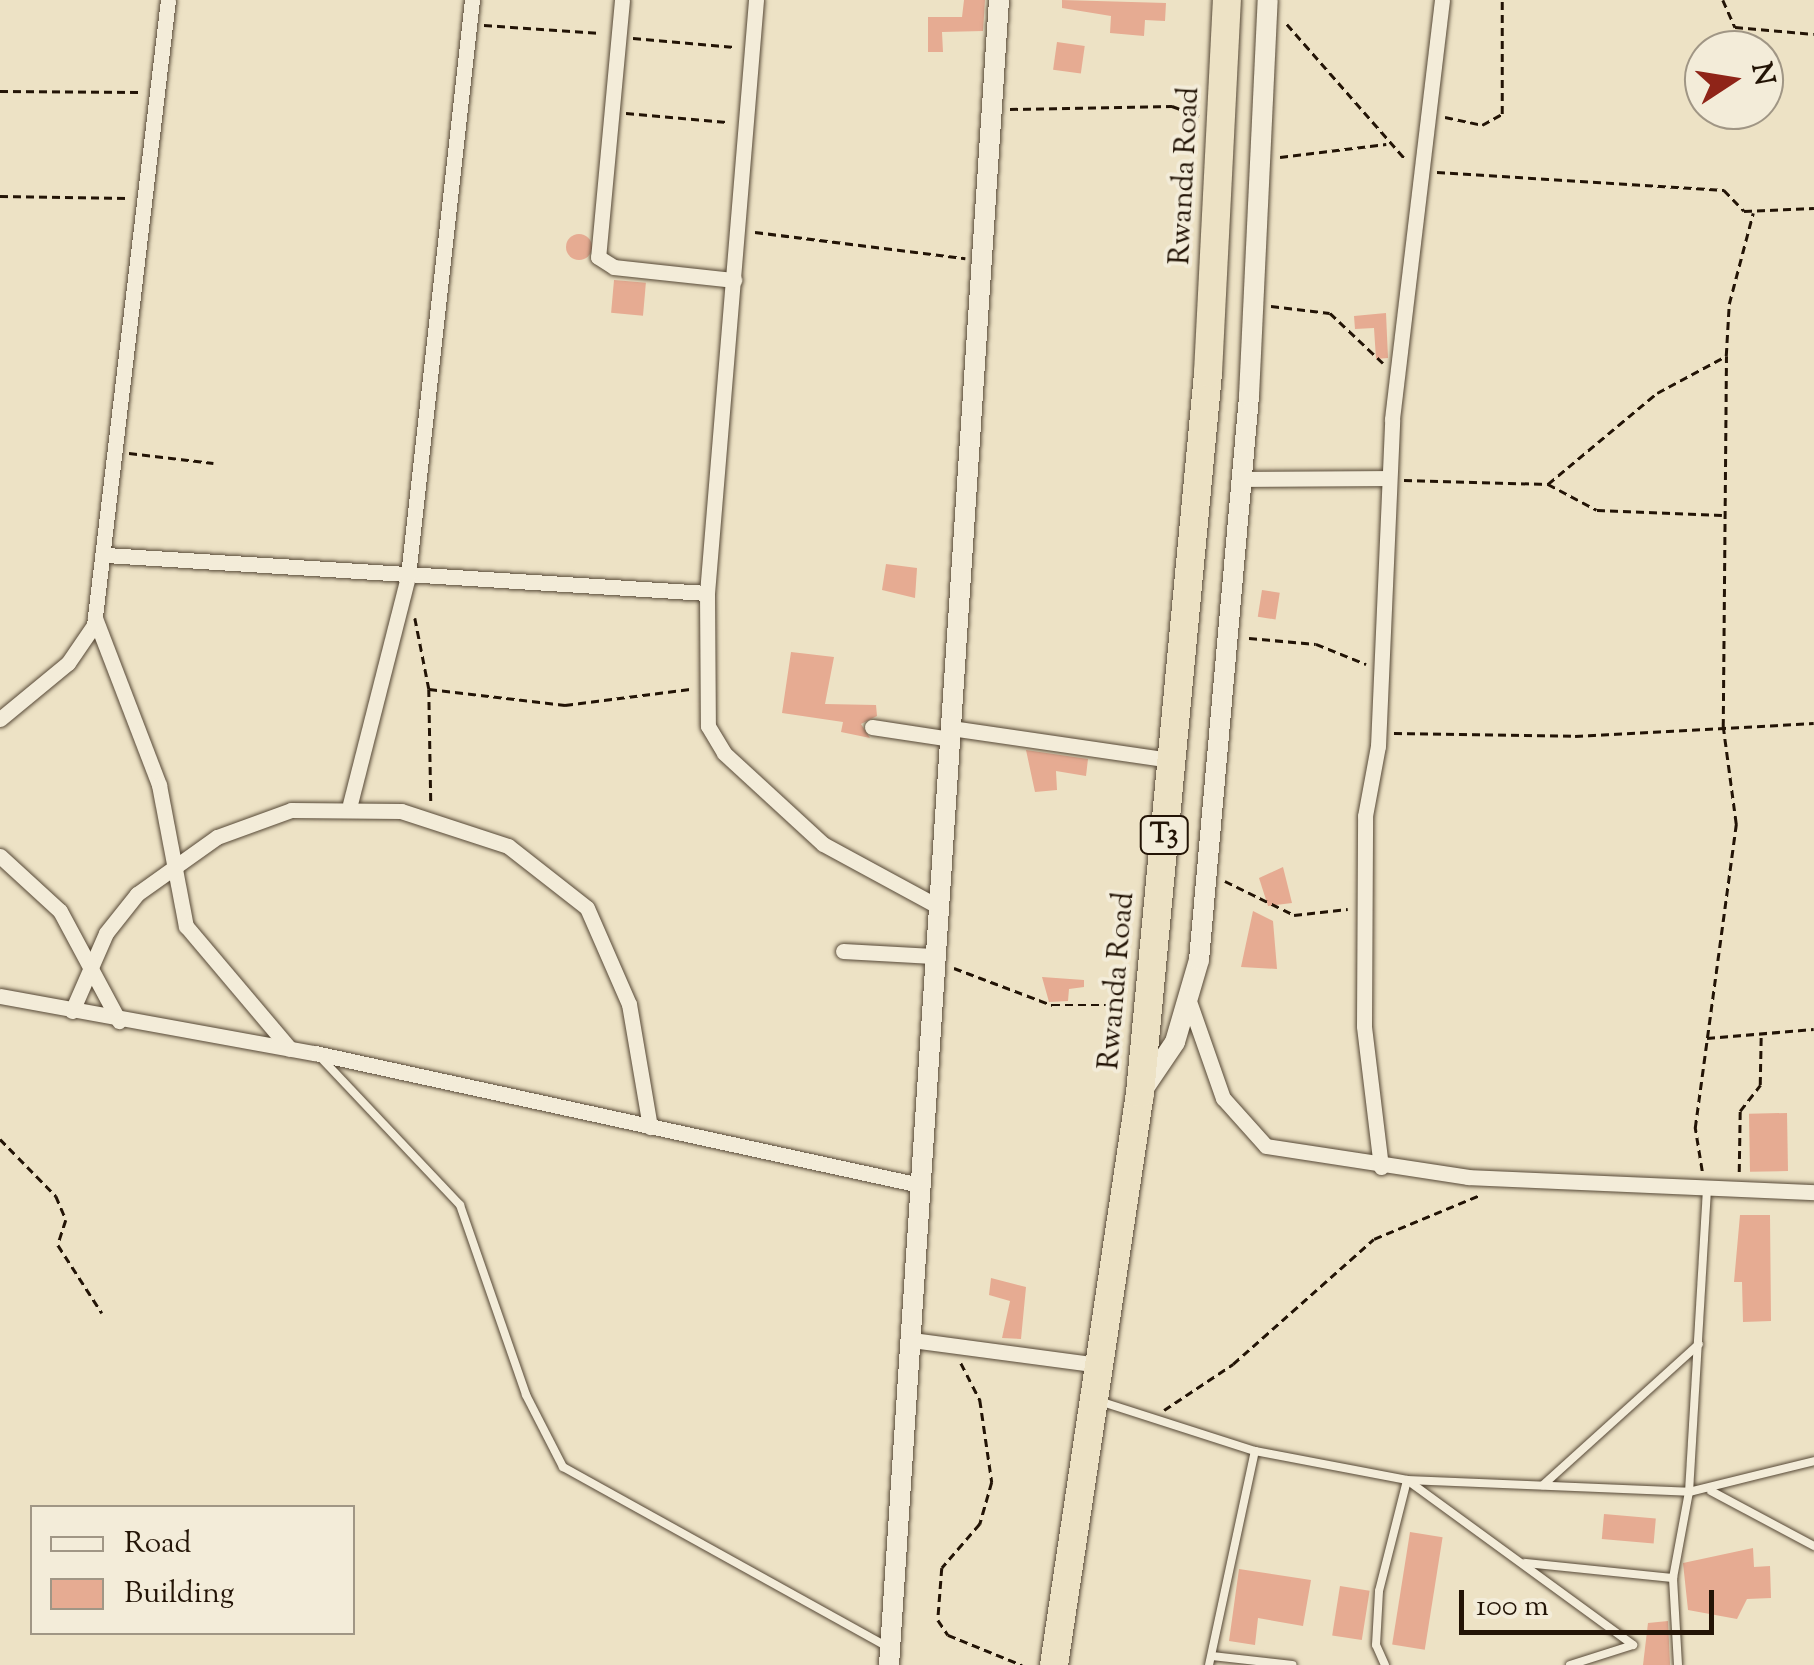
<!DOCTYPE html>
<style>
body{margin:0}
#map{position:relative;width:1814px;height:1665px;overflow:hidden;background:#ede2c5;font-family:"Sorts Mill Goudy",serif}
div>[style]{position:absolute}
.building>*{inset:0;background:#e6ab92;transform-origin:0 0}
.round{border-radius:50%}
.path>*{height:2.5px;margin-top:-1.25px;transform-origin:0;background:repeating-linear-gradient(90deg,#231406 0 8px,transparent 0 13px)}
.roads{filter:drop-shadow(0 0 2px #564836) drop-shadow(0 0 2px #564836)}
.lane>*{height:8px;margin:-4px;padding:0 4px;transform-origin:4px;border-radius:4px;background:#f3ecd9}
.street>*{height:15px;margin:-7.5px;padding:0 7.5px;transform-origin:7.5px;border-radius:7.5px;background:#f3ecd9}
.secondary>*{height:20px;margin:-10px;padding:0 10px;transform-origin:10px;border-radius:10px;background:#f3ecd9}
.highway>*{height:28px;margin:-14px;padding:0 14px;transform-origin:14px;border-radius:14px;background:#ede2c5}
span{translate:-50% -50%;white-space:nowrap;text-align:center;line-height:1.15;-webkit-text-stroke:8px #f3ecd9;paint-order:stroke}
.shield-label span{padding:2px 8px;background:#f3ecd9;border:2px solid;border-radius:8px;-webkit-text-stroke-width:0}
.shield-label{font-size:28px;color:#231406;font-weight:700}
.street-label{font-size:30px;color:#231406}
.legend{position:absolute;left:30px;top:1505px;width:325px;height:130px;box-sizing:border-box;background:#f3ecd9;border:2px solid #a09685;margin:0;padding:12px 18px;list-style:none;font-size:30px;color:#231406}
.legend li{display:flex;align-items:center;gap:20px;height:50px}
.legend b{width:50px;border:2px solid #a09685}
.north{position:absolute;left:1684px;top:30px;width:100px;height:100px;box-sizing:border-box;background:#f3ecd9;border:2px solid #a09685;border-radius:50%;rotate:78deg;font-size:28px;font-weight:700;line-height:40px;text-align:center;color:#231406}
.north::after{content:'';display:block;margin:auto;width:35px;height:45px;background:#8f2418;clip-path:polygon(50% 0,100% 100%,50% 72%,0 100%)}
.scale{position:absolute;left:1459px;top:1590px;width:255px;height:45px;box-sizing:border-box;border:5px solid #231406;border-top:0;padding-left:12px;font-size:30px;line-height:35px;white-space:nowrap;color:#231406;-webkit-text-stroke:8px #f3ecd9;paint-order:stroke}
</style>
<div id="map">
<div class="building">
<div style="clip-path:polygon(964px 0,985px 0,983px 31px,942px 32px,943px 52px,928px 52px,928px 17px,962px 17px)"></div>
<div style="clip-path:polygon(1062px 0,1166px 3px,1165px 21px,1145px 20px,1144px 36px,1110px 33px,1111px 16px,1062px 8px)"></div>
<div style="left:1057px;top:42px;width:28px;height:28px;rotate:8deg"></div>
<div class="round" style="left:566px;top:234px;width:26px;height:26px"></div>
<div style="left:614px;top:280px;width:32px;height:33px;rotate:5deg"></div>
<div style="clip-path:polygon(1386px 313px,1388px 358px,1376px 359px,1374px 328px,1355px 329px,1354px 316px)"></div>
<div style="clip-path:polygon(886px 564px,917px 568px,915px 598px,882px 590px)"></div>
<div style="left:1262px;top:590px;width:18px;height:27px;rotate:9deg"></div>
<div style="clip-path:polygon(791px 652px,834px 657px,825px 704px,876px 705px,877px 716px,861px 724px,870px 738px,841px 732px,843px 722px,782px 713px)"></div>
<div style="clip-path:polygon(1026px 750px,1088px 759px,1086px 776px,1056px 771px,1057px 790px,1035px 792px)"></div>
<div style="clip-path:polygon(1283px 867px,1292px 903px,1268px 906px,1259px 878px)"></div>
<div style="clip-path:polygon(1253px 911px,1273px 921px,1277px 969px,1241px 967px)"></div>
<div style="clip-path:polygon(1042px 977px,1084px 980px,1084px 987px,1069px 989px,1068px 1001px,1049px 1002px)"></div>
<div style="left:1787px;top:1113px;width:58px;height:38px;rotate:89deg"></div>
<div style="clip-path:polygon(1740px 1215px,1770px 1215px,1771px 1321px,1743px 1322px,1742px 1282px,1734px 1282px)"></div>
<div style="clip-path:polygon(991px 1278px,1026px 1287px,1021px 1339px,1002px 1338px,1010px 1301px,989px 1295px)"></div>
<div style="left:1604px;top:1514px;width:52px;height:25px;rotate:5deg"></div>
<div style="left:1410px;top:1532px;width:33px;height:114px;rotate:9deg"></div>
<div style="clip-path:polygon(1753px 1548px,1754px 1567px,1770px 1566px,1771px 1598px,1747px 1599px,1737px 1619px,1688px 1610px,1683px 1563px)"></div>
<div style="clip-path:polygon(1239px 1569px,1311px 1580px,1303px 1626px,1258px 1618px,1255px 1645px,1229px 1641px)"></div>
<div style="left:1340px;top:1586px;width:30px;height:50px;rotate:9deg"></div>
<div style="clip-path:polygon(1668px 1621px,1670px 1665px,1643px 1665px,1648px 1623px)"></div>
</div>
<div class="path">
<div style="left:1723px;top:0;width:30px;rotate:66deg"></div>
<div style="left:1735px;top:27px;width:79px;rotate:5.1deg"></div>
<div style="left:1287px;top:24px;width:181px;rotate:48.8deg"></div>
<div style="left:484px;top:25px;width:117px;rotate:3.9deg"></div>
<div style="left:633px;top:38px;width:102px;rotate:5deg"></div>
<div style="left:0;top:91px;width:138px;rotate:0.4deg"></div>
<div style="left:1010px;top:109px;width:162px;rotate:-1.1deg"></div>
<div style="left:1172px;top:106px;width:29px;rotate:20deg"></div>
<div style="left:626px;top:113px;width:101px;rotate:5.1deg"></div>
<div style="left:1445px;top:117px;width:38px;rotate:12deg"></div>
<div style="left:1482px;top:125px;width:23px;rotate:-29deg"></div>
<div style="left:1502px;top:114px;width:114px;rotate:-90deg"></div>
<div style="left:1280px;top:157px;width:107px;rotate:-7deg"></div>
<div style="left:1437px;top:172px;width:288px;rotate:3.6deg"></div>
<div style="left:1724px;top:190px;width:29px;rotate:46deg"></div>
<div style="left:1744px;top:211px;width:70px;rotate:-2.5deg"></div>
<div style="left:0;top:196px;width:128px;rotate:0.9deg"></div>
<div style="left:755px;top:232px;width:212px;rotate:7.1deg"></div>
<div style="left:1271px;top:306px;width:59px;rotate:6.8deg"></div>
<div style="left:1330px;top:313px;width:73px;rotate:43.3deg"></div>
<div style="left:129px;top:453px;width:85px;rotate:6.8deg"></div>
<div style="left:1404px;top:480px;width:144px;rotate:1.6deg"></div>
<div style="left:1548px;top:484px;width:55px;rotate:28deg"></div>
<div style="left:1597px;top:510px;width:125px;rotate:2.3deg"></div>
<div style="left:1548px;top:484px;width:142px;rotate:-39.9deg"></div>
<div style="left:1657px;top:393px;width:78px;rotate:-28.2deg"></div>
<div style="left:1726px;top:356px;width:52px;rotate:-86.7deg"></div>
<div style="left:1729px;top:304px;width:94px;rotate:-75.2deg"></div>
<div style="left:415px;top:618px;width:72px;rotate:78.8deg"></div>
<div style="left:429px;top:689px;width:114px;rotate:89deg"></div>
<div style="left:1249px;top:638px;width:67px;rotate:5.1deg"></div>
<div style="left:1316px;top:644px;width:54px;rotate:21.8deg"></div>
<div style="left:429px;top:689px;width:137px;rotate:6.7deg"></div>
<div style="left:565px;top:705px;width:126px;rotate:-7.3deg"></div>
<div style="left:1394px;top:733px;width:181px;rotate:0.9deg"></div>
<div style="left:1575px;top:736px;width:239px;rotate:-3.1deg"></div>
<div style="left:1225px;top:881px;width:77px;rotate:26.2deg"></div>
<div style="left:1294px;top:915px;width:54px;rotate:-6.3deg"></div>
<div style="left:954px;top:968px;width:105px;rotate:20.7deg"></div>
<div style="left:1052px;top:1005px;width:72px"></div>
<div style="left:1707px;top:1038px;width:107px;rotate:-4.8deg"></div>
<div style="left:0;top:1139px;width:80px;rotate:45.5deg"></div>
<div style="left:56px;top:1196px;width:26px;rotate:67deg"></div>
<div style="left:66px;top:1220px;width:26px;rotate:108deg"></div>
<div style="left:58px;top:1245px;width:81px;rotate:57.1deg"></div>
<div style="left:1702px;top:1171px;width:44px;rotate:-99.2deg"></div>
<div style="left:1695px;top:1128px;width:307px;rotate:-82.3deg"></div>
<div style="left:1736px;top:824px;width:98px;rotate:-97.6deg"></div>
<div style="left:1723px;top:727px;width:371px;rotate:-89.5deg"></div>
<div style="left:1739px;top:1172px;width:61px;rotate:-89.1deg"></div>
<div style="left:1740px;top:1111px;width:33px;rotate:-52deg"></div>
<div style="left:1760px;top:1085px;width:50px;rotate:-88.9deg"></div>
<div style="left:961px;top:1363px;width:42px;rotate:62.8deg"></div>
<div style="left:980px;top:1400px;width:83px;rotate:81.7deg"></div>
<div style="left:992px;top:1482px;width:44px;rotate:105.9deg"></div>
<div style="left:980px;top:1524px;width:58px;rotate:130.8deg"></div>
<div style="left:942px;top:1568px;width:52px;rotate:94.4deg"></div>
<div style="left:938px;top:1620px;width:18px;rotate:56deg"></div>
<div style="left:948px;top:1635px;width:80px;rotate:22.1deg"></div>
<div style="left:1164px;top:1410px;width:83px;rotate:-33.7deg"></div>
<div style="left:1233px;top:1364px;width:188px;rotate:-41.6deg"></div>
<div style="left:1374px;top:1239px;width:115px;rotate:-22.5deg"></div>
</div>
<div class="roads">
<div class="lane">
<div style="left:322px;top:1059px;width:201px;rotate:46.6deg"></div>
<div style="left:460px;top:1205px;width:201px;rotate:70.8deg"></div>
<div style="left:526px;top:1395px;width:81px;rotate:62.8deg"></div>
<div style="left:563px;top:1467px;width:372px;rotate:29deg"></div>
<div style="left:1099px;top:1401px;width:164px;rotate:17.8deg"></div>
<div style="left:1255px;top:1451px;width:155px;rotate:10.8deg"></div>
<div style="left:1407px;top:1480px;width:282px;rotate:2.4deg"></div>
<div style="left:1689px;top:1492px;width:129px;rotate:-13.9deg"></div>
<div style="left:1543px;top:1485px;width:210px;rotate:-42.1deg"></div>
<div style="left:1711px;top:1491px;width:117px;rotate:28.1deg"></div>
<div style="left:1525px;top:1563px;width:149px;rotate:5.8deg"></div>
<div style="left:1212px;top:1656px;width:81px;rotate:6.4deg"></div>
<div style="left:1209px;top:1665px;width:219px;rotate:-77.9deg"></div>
<div style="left:1385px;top:1665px;width:22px;rotate:-114deg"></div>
<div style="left:1376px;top:1645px;width:54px;rotate:-86.8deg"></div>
<div style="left:1379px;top:1591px;width:114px;rotate:-75.8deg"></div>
<div style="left:1407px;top:1480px;width:280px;rotate:36.1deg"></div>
<div style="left:1570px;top:1665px;width:66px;rotate:-17.6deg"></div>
<div style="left:1678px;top:1665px;width:87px;rotate:-93.3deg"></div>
<div style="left:1673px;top:1578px;width:87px;rotate:-79.5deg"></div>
<div style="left:1689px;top:1492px;width:301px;rotate:-86.6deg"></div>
</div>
<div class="street">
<div style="left:622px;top:0;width:258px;rotate:95.3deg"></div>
<div style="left:598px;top:257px;width:19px;rotate:32deg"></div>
<div style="left:614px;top:267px;width:121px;rotate:6.2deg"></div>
<div style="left:756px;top:0;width:595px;rotate:94.72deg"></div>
<div style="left:707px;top:593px;width:133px;rotate:89.6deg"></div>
<div style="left:708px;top:726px;width:31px;rotate:59deg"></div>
<div style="left:724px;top:753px;width:134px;rotate:42.6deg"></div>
<div style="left:823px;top:844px;width:130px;rotate:28.5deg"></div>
<div style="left:1242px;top:479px;width:145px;rotate:-0.4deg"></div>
<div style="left:106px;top:555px;width:602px;rotate:3.62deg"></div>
<div style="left:95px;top:618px;width:179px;rotate:69deg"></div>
<div style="left:159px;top:785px;width:144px;rotate:79.2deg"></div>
<div style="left:186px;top:926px;width:161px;rotate:49.8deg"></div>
<div style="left:0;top:719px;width:88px;rotate:-39.5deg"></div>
<div style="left:68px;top:663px;width:46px;rotate:-55.6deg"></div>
<div style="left:94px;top:625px;width:629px;rotate:-83.25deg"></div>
<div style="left:872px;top:727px;width:79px;rotate:8.7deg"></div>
<div style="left:951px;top:728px;width:221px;rotate:8.3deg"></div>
<div style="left:350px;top:804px;width:235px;rotate:-75.7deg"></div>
<div style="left:408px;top:576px;width:580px;rotate:-83.66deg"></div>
<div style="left:0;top:856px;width:81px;rotate:42.5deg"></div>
<div style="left:60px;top:911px;width:125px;rotate:61.8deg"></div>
<div style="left:843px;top:951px;width:90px;rotate:3.2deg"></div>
<div style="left:0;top:996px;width:320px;rotate:10.3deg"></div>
<div style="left:315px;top:1053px;width:619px;rotate:12.31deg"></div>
<div style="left:1190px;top:1004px;width:100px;rotate:70.7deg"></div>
<div style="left:1223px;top:1098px;width:64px;rotate:48.1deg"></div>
<div style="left:1266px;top:1146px;width:204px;rotate:8.7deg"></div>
<div style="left:1468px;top:1177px;width:346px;rotate:2.5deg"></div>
<div style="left:72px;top:1011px;width:85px;rotate:-66.4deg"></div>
<div style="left:106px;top:933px;width:50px;rotate:-51.5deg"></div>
<div style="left:137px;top:894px;width:98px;rotate:-35.5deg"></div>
<div style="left:217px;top:837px;width:79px;rotate:-20deg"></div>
<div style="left:291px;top:810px;width:110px;rotate:0.5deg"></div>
<div style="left:401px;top:811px;width:113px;rotate:18.1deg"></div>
<div style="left:508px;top:846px;width:100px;rotate:38.1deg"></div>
<div style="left:587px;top:908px;width:105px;rotate:66.4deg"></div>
<div style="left:629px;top:1004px;width:125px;rotate:80.3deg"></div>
<div style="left:1381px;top:1167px;width:142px;rotate:-96.9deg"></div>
<div style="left:1364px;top:1026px;width:210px;rotate:-89.7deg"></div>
<div style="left:1365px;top:816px;width:71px;rotate:-79.5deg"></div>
<div style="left:1378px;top:746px;width:327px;rotate:-87.5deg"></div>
<div style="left:1392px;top:419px;width:422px;rotate:-83.2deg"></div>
<div style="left:912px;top:1340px;width:190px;rotate:7.6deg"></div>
</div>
<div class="secondary">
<div style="left:1142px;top:1091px;width:59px;rotate:-56deg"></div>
<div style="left:1175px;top:1042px;width:85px;rotate:-73.7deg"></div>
<div style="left:1199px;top:960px;width:566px;rotate:-84.93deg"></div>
<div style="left:1249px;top:396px;width:396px;rotate:-87.3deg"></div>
<div style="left:889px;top:1665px;width:1669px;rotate:-86.22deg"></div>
</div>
<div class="highway">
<div style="left:1054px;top:1665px;width:578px;rotate:-81.45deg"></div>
<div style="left:1140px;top:1093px;width:723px;rotate:-84.6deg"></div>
<div style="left:1208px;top:373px;width:373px;rotate:-87.1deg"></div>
</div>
</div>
<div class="shield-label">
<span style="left:1164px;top:835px">T3</span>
</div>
<div class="street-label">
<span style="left:1186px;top:176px;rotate:-87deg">Rwanda Road</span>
<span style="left:1118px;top:981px;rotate:-85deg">Rwanda Road</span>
</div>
<ul class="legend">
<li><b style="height:12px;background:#f3ecd9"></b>Road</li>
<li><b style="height:28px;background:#e6ab92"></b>Building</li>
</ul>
<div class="north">N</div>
<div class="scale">100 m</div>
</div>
